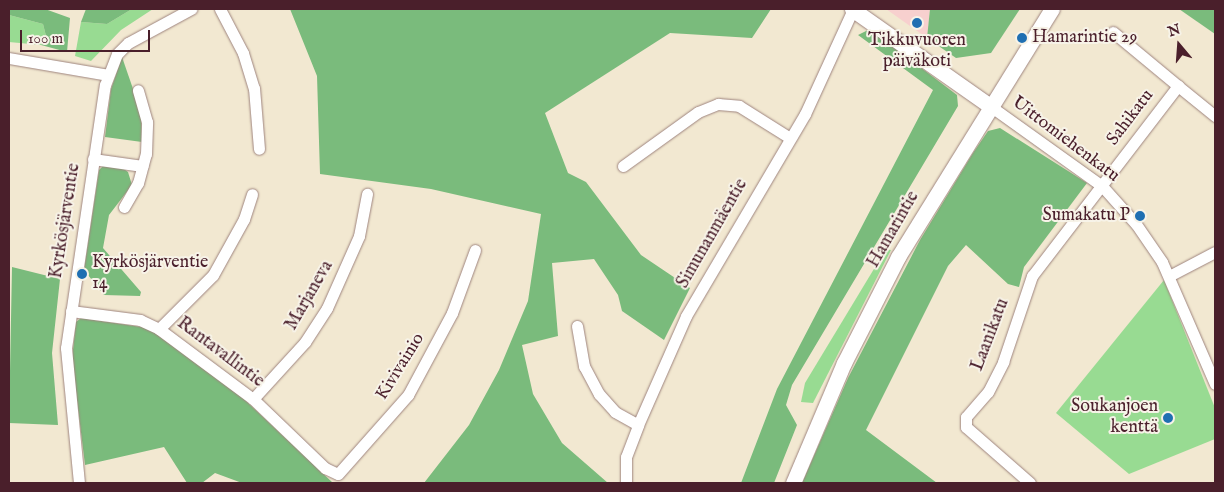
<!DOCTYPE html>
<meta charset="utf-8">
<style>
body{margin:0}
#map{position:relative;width:1224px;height:492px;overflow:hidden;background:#f2e8d1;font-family:"IM FELL English",serif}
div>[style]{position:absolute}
.built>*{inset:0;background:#f7d0ce}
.green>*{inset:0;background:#98db92}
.forest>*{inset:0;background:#7abb7c}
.roads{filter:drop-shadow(0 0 1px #9e847e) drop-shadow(0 0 1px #9e847e)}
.minor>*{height:11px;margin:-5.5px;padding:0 5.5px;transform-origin:5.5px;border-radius:5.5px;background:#fff}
.major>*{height:15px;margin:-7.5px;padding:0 7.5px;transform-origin:7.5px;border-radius:7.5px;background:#fff}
.dots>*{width:14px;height:14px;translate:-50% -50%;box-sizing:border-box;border:2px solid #f7f3e8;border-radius:50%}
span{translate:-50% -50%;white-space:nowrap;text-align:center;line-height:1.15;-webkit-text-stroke:4px #f7f3e8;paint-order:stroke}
.poi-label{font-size:18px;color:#4a1f2b}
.left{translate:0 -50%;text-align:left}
.right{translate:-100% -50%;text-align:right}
.street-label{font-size:18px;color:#4a1f2b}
.frame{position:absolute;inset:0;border:10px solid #4a1f2b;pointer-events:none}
.north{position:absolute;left:1154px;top:20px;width:50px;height:50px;-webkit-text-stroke:4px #f7f3e8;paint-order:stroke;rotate:342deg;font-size:14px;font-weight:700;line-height:20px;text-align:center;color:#4a1f2b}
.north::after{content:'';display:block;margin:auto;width:18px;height:22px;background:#4a1f2b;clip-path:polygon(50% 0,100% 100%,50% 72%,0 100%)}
.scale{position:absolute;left:20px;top:30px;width:130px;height:22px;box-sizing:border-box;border:2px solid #4a1f2b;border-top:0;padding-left:6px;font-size:15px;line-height:18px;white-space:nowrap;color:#4a1f2b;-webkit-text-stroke:4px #f7f3e8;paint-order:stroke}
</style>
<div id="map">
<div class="built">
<div style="clip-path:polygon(886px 9px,930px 9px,927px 38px)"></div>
</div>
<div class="green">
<div style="clip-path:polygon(132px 9px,153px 9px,121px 30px,91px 61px,75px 56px,81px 22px,107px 24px)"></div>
<div style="clip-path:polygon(9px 15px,43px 24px,47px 40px,41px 45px,9px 42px)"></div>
<div style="clip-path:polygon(886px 249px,891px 250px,813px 403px,801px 402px,805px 383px)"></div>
<div style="clip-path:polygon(1164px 280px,1215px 408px,1215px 439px,1129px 474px,1056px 413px)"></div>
</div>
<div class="forest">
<div style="clip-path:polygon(9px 9px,45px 9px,70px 18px,67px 52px,41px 45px,47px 40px,43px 24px,9px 15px)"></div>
<div style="clip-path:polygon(86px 9px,132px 9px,107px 24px,81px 22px)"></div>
<div style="clip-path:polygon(290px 9px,771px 9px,752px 38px,670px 33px,545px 113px,568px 173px,586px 182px,641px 255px,690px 288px,664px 340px,622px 311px,618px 295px,594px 259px,552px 263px,558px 336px,522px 345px,533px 394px,562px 443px,608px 483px,424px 483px,469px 425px,499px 370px,528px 301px,541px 214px,431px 189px,320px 174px,317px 76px)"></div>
<div style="clip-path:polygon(930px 9px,1020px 9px,991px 53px,956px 58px,927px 38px)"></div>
<div style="clip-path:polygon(1179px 9px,1215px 9px,1215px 34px)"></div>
<div style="clip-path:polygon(870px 29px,957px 95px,958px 106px,792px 385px,786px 405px,797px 425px,774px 483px,741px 483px,777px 389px,933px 90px,858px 35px)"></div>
<div style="clip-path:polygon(122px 57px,141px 112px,142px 142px,105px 137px,111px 89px)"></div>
<div style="clip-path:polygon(1000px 128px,1087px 183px,1024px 267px,1019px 287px,1008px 284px,966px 245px,948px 266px,866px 430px,937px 483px,802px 483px,848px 378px,920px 240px,973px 153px,988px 131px)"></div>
<div style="clip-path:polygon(104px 165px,118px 165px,128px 172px,132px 185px,109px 215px,103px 248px,141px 292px,140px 296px,104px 295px,84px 270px,99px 170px)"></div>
<div style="clip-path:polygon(12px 267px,60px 279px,52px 353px,58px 425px,9px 423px)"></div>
<div style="clip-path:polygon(81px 318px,148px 328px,245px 400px,333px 483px,242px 483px,215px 473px,202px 483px,187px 483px,164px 447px,85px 465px,72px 359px,76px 322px)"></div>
</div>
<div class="roads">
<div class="minor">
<div style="left:220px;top:9px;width:50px;rotate:62.4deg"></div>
<div style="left:243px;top:53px;width:37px;rotate:73deg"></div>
<div style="left:254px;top:88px;width:61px;rotate:85.3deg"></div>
<div style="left:1113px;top:32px;width:85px;rotate:39.7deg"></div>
<div style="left:9px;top:58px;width:100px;rotate:9.7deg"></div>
<div style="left:993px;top:108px;width:134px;rotate:35.6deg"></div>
<div style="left:1102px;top:186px;width:51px;rotate:48.2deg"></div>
<div style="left:1136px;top:224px;width:46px;rotate:55.6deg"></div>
<div style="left:1162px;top:262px;width:133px;rotate:66.5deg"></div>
<div style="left:93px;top:159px;width:50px;rotate:8deg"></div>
<div style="left:623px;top:166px;width:92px;rotate:-35.8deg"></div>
<div style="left:698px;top:112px;width:22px;rotate:-22deg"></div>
<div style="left:718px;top:104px;width:21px;rotate:5deg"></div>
<div style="left:739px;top:106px;width:60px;rotate:32.1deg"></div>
<div style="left:124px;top:207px;width:28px;rotate:-60deg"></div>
<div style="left:138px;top:183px;width:30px;rotate:-75deg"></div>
<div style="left:146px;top:154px;width:32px;rotate:-88deg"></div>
<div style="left:147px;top:122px;width:33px;rotate:-106deg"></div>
<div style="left:1169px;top:276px;width:52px;rotate:-27.6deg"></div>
<div style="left:71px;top:311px;width:70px;rotate:7.4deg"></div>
<div style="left:140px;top:320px;width:21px;rotate:25deg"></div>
<div style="left:159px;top:329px;width:117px;rotate:36.7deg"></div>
<div style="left:253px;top:399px;width:100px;rotate:43.8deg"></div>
<div style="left:325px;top:468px;width:14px;rotate:25deg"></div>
<div style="left:338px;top:474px;width:106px;rotate:-48.5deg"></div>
<div style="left:408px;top:395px;width:93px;rotate:-61.8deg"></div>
<div style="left:452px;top:313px;width:67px;rotate:-69.9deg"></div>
<div style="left:577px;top:326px;width:41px;rotate:80.1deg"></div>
<div style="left:584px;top:366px;width:32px;rotate:62deg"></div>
<div style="left:599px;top:394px;width:24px;rotate:48deg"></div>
<div style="left:615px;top:412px;width:26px;rotate:29deg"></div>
<div style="left:159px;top:329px;width:76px;rotate:-45deg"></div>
<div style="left:213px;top:275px;width:64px;rotate:-61deg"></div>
<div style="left:244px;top:219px;width:26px;rotate:-72deg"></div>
<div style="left:253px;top:399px;width:77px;rotate:-47.6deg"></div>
<div style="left:305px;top:342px;width:40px;rotate:-57.1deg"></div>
<div style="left:327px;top:308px;width:79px;rotate:-66deg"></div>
<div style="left:359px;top:236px;width:43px;rotate:-79.2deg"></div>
<div style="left:79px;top:483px;width:136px;rotate:-95.5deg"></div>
<div style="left:66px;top:348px;width:266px;rotate:-81.6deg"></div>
<div style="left:105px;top:85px;width:33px;rotate:-69deg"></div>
<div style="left:117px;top:54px;width:16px;rotate:-45deg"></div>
<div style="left:128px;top:43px;width:72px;rotate:-28.4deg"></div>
<div style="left:626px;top:483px;width:26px;rotate:-90deg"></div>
<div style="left:626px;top:457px;width:34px;rotate:-69deg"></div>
<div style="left:638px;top:425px;width:119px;rotate:-66.2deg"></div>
<div style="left:686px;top:316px;width:234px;rotate:-59.5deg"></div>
<div style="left:805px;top:114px;width:115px;rotate:-65.4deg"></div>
<div style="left:1030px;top:483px;width:85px;rotate:-138.8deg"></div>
<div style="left:966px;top:427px;width:10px;rotate:-90deg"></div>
<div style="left:966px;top:417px;width:33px;rotate:-49deg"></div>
<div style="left:988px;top:392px;width:34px;rotate:-63deg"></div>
<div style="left:1003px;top:362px;width:91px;rotate:-71.4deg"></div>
<div style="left:1032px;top:276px;width:240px;rotate:-52.5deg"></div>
<div style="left:1178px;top:86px;width:48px;rotate:39deg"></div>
</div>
<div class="major">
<div style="left:852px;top:9px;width:172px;rotate:35.1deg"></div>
<div style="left:793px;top:483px;width:130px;rotate:-67deg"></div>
<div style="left:844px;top:363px;width:119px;rotate:-63deg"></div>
<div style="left:898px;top:257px;width:292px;rotate:-58.2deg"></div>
</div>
</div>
<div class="dots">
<div style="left:917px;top:23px;background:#1f6fb2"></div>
<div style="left:1022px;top:38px;background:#1f6fb2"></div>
<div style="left:1140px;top:216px;background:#1f6fb2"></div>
<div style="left:82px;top:274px;background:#1f6fb2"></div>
<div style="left:1168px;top:418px;background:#1f6fb2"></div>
</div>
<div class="poi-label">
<span class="left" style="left:1032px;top:38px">Hamarintie 29</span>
<span style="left:917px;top:52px">Tikkuvuoren<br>päiväkoti</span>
<span class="right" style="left:1130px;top:216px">Sumakatu P</span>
<span class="left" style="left:92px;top:274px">Kyrkösjärventie<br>14</span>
<span class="right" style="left:1158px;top:418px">Soukanjoen<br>kenttä</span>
</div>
<div class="street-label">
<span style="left:1131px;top:118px;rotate:-53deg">Sahikatu</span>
<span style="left:1065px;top:140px;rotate:37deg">Uittomiehenkatu</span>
<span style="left:66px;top:221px;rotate:-81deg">Kyrkösjärventie</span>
<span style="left:894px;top:230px;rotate:-60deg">Hamarintie</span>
<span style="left:713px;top:234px;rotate:-60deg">Simunanmäentie</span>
<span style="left:310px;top:296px;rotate:-60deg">Marjaneva</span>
<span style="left:991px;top:335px;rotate:-69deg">Laanikatu</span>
<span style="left:220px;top:353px;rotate:37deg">Rantavallintie</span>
<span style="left:401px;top:367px;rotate:-58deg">Kivivainio</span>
</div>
<div class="frame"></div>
<div class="north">N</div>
<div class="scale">100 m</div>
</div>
